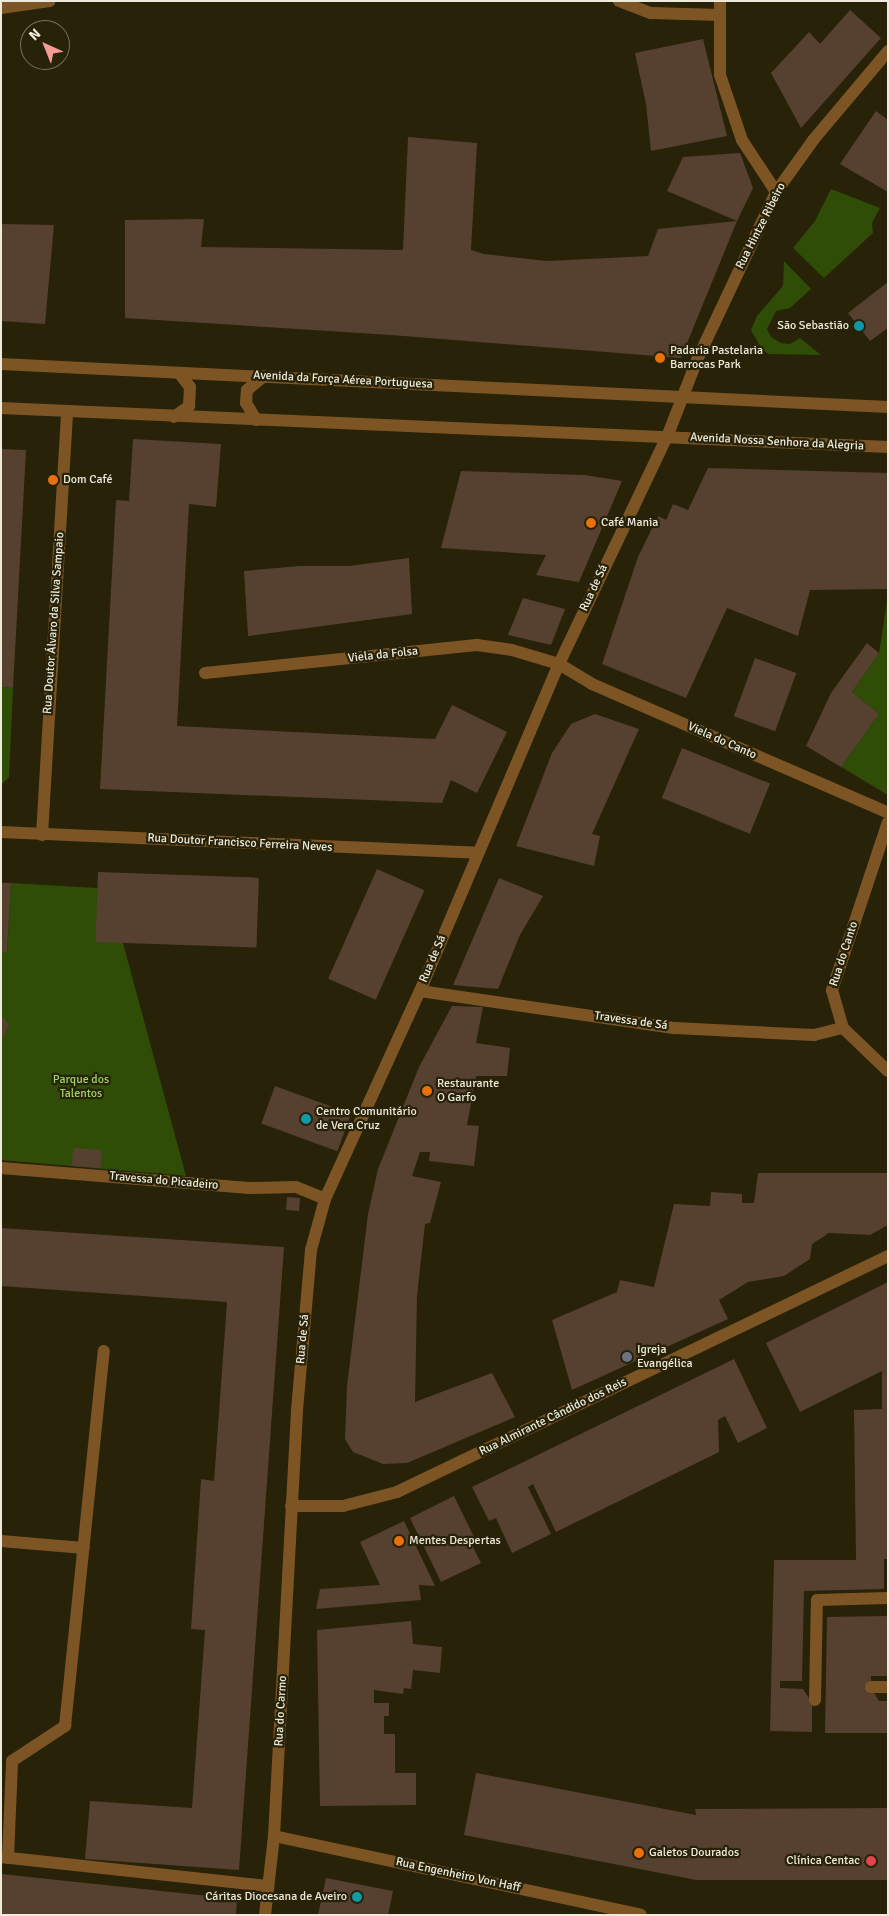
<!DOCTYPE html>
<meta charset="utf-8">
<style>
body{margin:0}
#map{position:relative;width:889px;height:1916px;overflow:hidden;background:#272208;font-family:Signika,sans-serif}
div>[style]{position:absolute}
.green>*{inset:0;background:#2f4d06}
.building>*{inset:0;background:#56402f;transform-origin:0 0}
.minor>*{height:12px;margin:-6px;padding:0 6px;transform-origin:6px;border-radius:6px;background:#7d5525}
.dots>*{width:14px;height:14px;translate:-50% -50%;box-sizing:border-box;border:2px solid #272208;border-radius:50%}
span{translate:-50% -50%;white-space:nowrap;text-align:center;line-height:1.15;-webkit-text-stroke:4.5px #272208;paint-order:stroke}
.street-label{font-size:12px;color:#eeebdc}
.poi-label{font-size:12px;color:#eeebdc}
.right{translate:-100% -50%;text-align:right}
.left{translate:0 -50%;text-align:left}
.park-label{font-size:12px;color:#9cd363}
.frame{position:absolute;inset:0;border:2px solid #eeebdc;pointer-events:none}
.north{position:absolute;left:20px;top:20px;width:50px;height:50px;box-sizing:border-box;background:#272208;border:1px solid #77725d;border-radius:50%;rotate:316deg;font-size:14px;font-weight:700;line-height:20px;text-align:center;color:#eeebdc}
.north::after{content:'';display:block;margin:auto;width:18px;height:22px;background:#f59b97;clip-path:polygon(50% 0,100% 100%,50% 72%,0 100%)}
</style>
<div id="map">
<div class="green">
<div style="clip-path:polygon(831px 189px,880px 208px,872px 223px,873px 233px,824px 278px,793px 248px,815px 221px)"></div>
<div style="clip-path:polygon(784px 261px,811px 289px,790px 308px,776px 311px,767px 329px,771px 337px,781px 343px,790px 344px,800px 338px,821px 355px,769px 354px,762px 350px,751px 330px,757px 316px,783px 286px)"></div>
<div style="clip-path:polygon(888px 595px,888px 795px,841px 767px,879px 714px,852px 692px,879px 653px)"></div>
<div style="clip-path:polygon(1px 687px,13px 688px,9px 777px,1px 785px)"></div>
<div style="clip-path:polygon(11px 883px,97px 888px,123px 943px,186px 1176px,1px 1160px,1px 952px,7px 952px)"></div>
</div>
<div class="building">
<div style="clip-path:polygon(850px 10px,881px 38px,801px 128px,771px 73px,809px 32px,820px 44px)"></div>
<div style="clip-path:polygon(703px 39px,727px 136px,651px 151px,646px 104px,635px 53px)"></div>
<div style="clip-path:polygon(876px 111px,888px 120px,888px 192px,840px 164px)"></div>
<div style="clip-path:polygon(408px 137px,477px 143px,471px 250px,484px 254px,547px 261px,648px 256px,658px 229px,737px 221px,681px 358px,391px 335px,125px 318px,125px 220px,204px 219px,201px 247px,403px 250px)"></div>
<div style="clip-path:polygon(740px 153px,753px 188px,737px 221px,667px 191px,683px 157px)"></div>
<div style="clip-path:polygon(1px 224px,54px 225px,45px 324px,1px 321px)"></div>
<div style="clip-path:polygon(888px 282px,888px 328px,870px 341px,848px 313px)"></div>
<div style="clip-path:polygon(133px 439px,221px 444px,216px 507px,189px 504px,177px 726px,435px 739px,452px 705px,507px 732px,477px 793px,451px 780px,442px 803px,100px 789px,116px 500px,129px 501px)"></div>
<div style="clip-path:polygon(1px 449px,26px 450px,13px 688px,1px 687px)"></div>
<div style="clip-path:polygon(708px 468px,888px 473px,888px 589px,810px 590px,798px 636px,727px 608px,686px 698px,602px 664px,638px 557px,658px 516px,666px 520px,673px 504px,688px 510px)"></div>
<div style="clip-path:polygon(461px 471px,585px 475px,622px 481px,579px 582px,536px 575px,546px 555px,441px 548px)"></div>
<div style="clip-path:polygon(409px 558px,412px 614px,248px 636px,244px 571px,299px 566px,349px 566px)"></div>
<div style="clip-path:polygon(523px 598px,565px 609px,551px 645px,508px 635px)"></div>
<div style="clip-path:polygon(867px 643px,879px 653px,852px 692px,879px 714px,841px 767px,806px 746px,831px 693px)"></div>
<div style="left:755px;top:658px;width:44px;height:62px;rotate:20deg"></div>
<div style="clip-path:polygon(595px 714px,639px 729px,592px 834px,600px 836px,594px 866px,516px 846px,552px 753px,571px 724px)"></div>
<div style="left:682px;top:748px;width:95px;height:54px;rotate:22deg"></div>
<div style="left:377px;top:869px;width:52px;height:120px;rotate:24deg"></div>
<div style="left:98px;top:872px;width:161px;height:70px;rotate:2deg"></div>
<div style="clip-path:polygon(499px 878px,543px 896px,520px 935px,498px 989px,453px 985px)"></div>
<div style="clip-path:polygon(1px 883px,11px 883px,7px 952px,1px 952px)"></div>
<div style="clip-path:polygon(452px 1006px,483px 1007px,476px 1043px,510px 1048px,507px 1076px,476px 1076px,467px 1125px,479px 1126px,474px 1166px,429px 1161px,430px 1152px,420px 1152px,412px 1176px,441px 1182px,430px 1223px,425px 1224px,417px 1296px,415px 1402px,492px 1373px,515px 1417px,407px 1463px,383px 1464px,353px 1452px,345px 1439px,347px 1386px,368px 1214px,378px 1169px,419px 1067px)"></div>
<div style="clip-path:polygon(1px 1015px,9px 1025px,3px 1037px,1px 1037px)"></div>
<div style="left:275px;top:1086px;width:81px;height:40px;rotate:20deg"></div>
<div style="left:73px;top:1148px;width:29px;height:18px;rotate:4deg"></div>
<div style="clip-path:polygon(758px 1173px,888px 1173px,888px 1225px,870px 1235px,829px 1233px,812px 1244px,810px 1259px,784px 1276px,748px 1282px,719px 1300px,728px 1319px,572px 1390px,552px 1320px,617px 1292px,620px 1280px,654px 1287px,674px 1204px,710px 1206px,711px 1192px,742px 1194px,742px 1203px,754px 1203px)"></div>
<div style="left:287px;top:1197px;width:13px;height:13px;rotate:4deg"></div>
<div style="clip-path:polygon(1px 1228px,284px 1247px,239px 1870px,85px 1859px,90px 1801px,192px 1808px,205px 1630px,191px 1629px,201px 1479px,214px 1481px,227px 1302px,1px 1286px)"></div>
<div style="clip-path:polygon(888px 1282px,888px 1559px,884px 1559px,884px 1589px,804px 1591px,802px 1681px,780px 1681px,780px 1688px,803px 1689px,812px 1703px,812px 1732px,770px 1731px,774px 1560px,856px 1560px,854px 1410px,882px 1409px,882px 1371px,800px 1412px,766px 1343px)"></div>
<div style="clip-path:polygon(734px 1359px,767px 1428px,738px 1443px,725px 1416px,718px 1420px,719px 1452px,556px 1532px,533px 1484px,528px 1487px,551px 1534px,512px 1553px,496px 1518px,489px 1521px,472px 1487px)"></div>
<div style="clip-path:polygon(454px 1496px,474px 1537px,469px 1539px,481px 1563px,441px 1582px,410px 1518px)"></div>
<div style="clip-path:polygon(404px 1521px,435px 1586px,419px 1585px,421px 1600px,316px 1609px,320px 1589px,380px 1585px,360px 1542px)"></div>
<div style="clip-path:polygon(888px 1616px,888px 1676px,871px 1676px,871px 1688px,879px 1701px,888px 1701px,888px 1733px,825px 1733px,827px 1617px)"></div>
<div style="clip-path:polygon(411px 1621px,413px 1644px,442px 1647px,440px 1673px,413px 1670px,411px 1689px,404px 1688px,403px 1694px,374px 1690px,374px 1703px,389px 1703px,389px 1716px,384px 1716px,384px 1734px,395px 1734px,395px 1773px,416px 1773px,416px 1805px,320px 1806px,317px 1630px)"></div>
<div style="clip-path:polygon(476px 1773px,696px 1815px,695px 1809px,888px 1808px,888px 1880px,696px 1880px,464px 1835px)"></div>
<div style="clip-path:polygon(1px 1874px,237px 1899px,236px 1915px,1px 1915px)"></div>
<div style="clip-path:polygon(326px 1878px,393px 1891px,388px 1915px,318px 1915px)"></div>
</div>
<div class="minor">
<div style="left:619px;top:1px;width:34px;rotate:21deg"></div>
<div style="left:651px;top:13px;width:69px;rotate:1.7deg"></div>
<div style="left:720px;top:1px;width:74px;rotate:90deg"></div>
<div style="left:720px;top:75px;width:69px;rotate:71.3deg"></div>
<div style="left:742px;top:140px;width:62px;rotate:56.8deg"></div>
<div style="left:1px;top:8px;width:49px;rotate:-8.1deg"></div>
<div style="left:1px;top:364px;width:888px;rotate:2.78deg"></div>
<div style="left:1px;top:408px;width:888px;rotate:2.52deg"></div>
<div style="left:174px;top:417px;width:19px;rotate:-36deg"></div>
<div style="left:189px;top:406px;width:19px;rotate:-87deg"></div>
<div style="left:190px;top:387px;width:18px;rotate:-128deg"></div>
<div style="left:256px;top:420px;width:20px;rotate:-120deg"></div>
<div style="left:246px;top:403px;width:13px;rotate:-86deg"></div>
<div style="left:247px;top:390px;width:22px;rotate:-39deg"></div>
<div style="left:205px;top:673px;width:273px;rotate:-5.9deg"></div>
<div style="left:477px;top:645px;width:35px;rotate:8deg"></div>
<div style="left:512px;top:650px;width:49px;rotate:16.6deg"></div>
<div style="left:559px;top:664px;width:39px;rotate:31deg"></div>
<div style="left:592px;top:684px;width:323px;rotate:23.5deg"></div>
<div style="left:888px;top:822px;width:177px;rotate:108.4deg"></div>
<div style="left:832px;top:990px;width:40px;rotate:74deg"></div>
<div style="left:843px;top:1028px;width:62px;rotate:43.7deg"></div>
<div style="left:1px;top:832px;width:477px;rotate:2.5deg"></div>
<div style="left:42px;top:835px;width:424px;rotate:-86.6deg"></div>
<div style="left:420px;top:991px;width:258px;rotate:8.3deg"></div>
<div style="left:675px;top:1028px;width:139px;rotate:2.9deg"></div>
<div style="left:814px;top:1035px;width:30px;rotate:-14deg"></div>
<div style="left:1px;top:1168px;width:249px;rotate:4.6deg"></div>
<div style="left:249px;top:1188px;width:47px;rotate:-1.2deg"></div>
<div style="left:296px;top:1187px;width:31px;rotate:22deg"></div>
<div style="left:291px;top:1506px;width:52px"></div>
<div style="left:343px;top:1506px;width:56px;rotate:-14.5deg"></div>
<div style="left:397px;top:1492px;width:545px;rotate:-25.67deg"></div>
<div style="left:1px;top:1541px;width:83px;rotate:4.8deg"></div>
<div style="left:871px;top:1687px;width:17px"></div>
<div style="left:815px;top:1700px;width:100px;rotate:-88.9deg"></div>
<div style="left:817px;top:1600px;width:71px;rotate:-1.6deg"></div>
<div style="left:274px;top:1836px;width:375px;rotate:12.1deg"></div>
<div style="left:1px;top:1857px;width:269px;rotate:6.2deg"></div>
<div style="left:8px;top:1858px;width:97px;rotate:-87.6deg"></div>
<div style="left:12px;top:1761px;width:64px;rotate:-33.4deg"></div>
<div style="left:65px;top:1726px;width:377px;rotate:-84.1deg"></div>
<div style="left:265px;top:1915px;width:80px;rotate:-83.5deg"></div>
<div style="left:274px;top:1836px;width:427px;rotate:-86.9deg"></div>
<div style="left:297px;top:1410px;width:161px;rotate:-85deg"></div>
<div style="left:311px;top:1250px;width:53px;rotate:-74.6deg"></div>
<div style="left:325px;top:1199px;width:229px;rotate:-65.5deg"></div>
<div style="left:420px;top:991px;width:355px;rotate:-67deg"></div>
<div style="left:559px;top:664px;width:251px;rotate:-64.6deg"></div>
<div style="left:667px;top:437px;width:83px;rotate:-68.7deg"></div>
<div style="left:697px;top:360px;width:186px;rotate:-64.8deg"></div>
<div style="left:776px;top:192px;width:65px;rotate:-54.4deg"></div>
<div style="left:814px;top:139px;width:115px;rotate:-49.9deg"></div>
</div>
<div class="dots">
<div style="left:859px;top:326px;background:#0f9aa8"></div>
<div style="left:660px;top:358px;background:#e8710a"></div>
<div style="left:53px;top:480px;background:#e8710a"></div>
<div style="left:591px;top:523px;background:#e8710a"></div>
<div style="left:427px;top:1091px;background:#e8710a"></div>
<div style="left:306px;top:1119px;background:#0f9aa8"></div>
<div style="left:627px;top:1357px;background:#6b7280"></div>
<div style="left:399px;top:1541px;background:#e8710a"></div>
<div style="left:639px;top:1853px;background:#e8710a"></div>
<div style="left:871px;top:1861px;background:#e0444e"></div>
<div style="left:357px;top:1897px;background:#0f9aa8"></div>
</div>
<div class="street-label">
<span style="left:761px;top:226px;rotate:-63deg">Rua Hintze Ribeiro</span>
<span style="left:343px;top:380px;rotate:3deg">Avenida da Força Aérea Portuguesa</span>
<span style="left:777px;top:442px;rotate:3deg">Avenida Nossa Senhora da Alegria</span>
<span style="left:594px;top:588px;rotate:-65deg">Rua de Sá</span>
<span style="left:54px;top:623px;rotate:-86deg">Rua Doutor Álvaro da Silva Sampaio</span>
<span style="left:383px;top:655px;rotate:-6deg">Viela da Folsa</span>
<span style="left:722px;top:741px;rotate:24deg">Viela do Canto</span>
<span style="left:240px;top:843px;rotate:3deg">Rua Doutor Francisco Ferreira Neves</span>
<span style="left:844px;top:954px;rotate:-72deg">Rua do Canto</span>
<span style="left:433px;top:959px;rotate:-67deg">Rua de Sá</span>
<span style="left:631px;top:1021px;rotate:8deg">Travessa de Sá</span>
<span style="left:164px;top:1181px;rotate:5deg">Travessa do Picadeiro</span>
<span style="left:303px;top:1339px;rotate:-85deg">Rua de Sá</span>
<span style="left:553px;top:1417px;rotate:-26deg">Rua Almirante Cândido dos Reis</span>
<span style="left:281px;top:1711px;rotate:-87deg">Rua do Carmo</span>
<span style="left:458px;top:1875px;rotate:12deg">Rua Engenheiro Von Haff</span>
</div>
<div class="poi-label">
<span class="right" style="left:849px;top:326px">São Sebastião</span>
<span class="left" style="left:670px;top:358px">Padaria Pastelaria<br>Barrocas Park</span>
<span class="left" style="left:63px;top:480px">Dom Café</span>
<span class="left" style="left:601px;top:523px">Café Mania</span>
<span class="left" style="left:437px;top:1091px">Restaurante<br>O Garfo</span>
<span class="left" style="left:316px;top:1119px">Centro Comunitário<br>de Vera Cruz</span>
<span class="left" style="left:637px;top:1357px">Igreja<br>Evangélica</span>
<span class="left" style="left:409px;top:1541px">Mentes Despertas</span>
<span class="left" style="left:649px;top:1853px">Galetos Dourados</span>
<span class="right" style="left:860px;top:1861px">Clínica Centac</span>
<span class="right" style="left:347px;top:1897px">Cáritas Diocesana de Aveiro</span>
</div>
<div class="park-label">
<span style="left:81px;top:1087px">Parque dos<br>Talentos</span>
</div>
<div class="frame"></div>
<div class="north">N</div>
</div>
